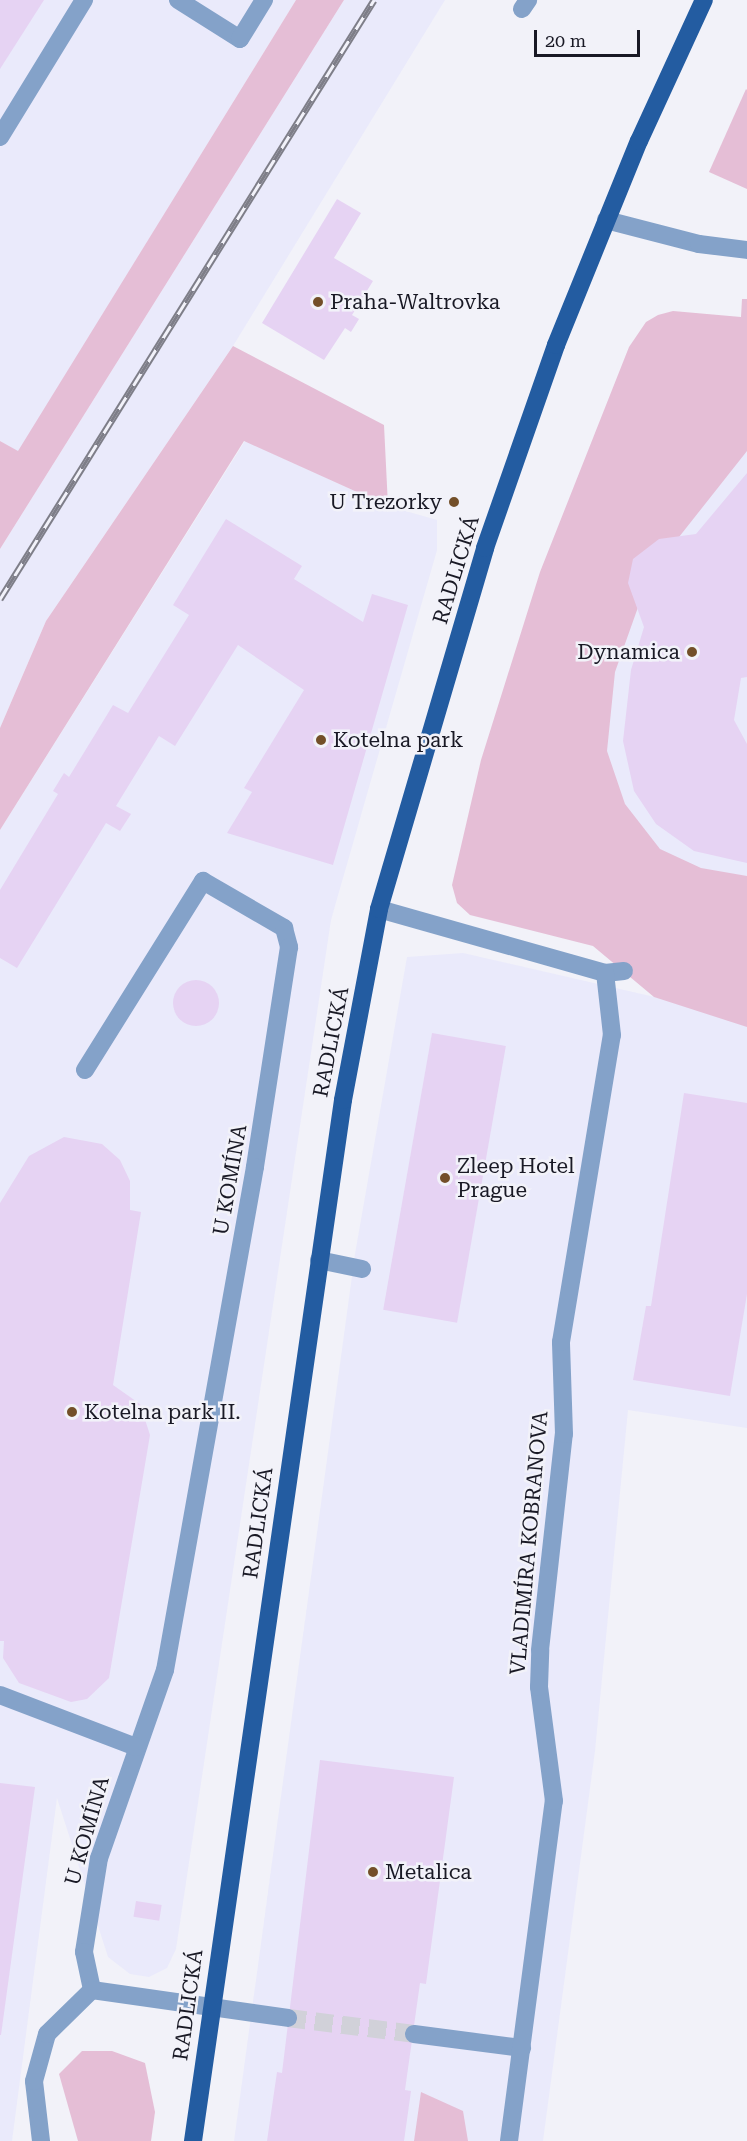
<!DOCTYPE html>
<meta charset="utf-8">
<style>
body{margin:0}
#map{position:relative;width:747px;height:2141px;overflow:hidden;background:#f2f2f9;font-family:"Roboto Serif",serif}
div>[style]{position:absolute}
.built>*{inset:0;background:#eaeafb}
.green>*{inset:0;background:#e5bed6}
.building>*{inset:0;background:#e6d3f3;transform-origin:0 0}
.round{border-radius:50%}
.minor-tunnel>*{height:18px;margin-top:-9px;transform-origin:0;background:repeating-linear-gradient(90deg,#d1d1d9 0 18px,transparent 0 27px)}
.minor>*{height:18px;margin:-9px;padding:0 9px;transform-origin:9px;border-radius:9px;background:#84a2c9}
.major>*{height:18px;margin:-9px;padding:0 9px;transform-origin:9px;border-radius:9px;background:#235ca1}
.rail>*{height:7px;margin-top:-3.5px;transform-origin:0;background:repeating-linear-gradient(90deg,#f2f2f9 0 14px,#7e7e88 0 28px);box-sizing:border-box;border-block:2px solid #7e7e88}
.dots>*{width:16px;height:16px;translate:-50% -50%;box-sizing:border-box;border:3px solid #f2f2f9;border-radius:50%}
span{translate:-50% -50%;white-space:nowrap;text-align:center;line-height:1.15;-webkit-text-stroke:5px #f2f2f9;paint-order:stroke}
.poi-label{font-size:21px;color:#191925}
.left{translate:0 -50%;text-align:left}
.right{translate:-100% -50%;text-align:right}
.street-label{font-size:21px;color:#191925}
.scale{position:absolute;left:534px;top:30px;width:106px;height:27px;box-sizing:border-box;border:3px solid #191925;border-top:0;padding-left:8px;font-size:18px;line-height:21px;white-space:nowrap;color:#191925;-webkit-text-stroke:4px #f2f2f9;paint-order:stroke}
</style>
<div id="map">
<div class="built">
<div style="clip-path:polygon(0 0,296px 0,18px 452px,0 441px)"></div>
<div style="clip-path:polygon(344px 0,445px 0,233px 346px,46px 621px,0 728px,0 549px)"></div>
<div style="clip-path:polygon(747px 438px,747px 1428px,628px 1410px,595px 1751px,543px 2141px,234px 2141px,355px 1254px,407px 957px,463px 953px,659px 998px,595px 843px,609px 625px)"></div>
<div style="clip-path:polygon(245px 441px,388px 506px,437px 520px,437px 550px,331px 920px,176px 1949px,167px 1968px,149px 1977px,130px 1974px,108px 1957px,57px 1798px,12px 2141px,0 2141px,0 830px)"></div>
</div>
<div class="green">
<div style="clip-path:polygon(296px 0,344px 0,0 549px,0 441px,18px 451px)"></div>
<div style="clip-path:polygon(746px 89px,747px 90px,747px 189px,709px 172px)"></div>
<div style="clip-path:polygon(742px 299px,747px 299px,747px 451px,664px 556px,642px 596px,615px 672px,607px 751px,625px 804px,660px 849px,701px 868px,747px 876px,747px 1027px,654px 997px,593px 946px,470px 915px,457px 903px,452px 885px,481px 760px,540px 572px,629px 347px,646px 322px,658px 315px,673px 311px,741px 317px)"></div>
<div style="clip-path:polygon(233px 346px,384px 425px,388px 506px,244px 441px,0 830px,0 728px,46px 621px)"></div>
<div style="clip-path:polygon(82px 2051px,112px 2051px,145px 2063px,155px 2112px,151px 2141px,78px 2141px,59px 2074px)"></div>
<div style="clip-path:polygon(421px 2092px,463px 2111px,468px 2141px,414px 2141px)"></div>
</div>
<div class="building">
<div style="clip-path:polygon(0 0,44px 0,0 69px)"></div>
<div style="clip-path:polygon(337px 199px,361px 213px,334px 258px,373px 281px,352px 315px,359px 319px,351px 332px,345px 328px,324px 360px,262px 323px)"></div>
<div style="clip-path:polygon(747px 473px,747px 677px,741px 678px,734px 720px,747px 744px,747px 863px,694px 851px,656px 824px,634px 791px,623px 741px,631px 670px,644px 627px,628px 583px,633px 559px,659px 539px,696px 534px)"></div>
<div style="clip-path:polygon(226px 519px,302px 566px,294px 579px,363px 622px,372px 594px,408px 605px,333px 865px,227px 833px,252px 792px,244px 788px,304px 690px,238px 645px,175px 746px,159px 736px,116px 806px,131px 814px,120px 831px,106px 823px,17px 968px,0 958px,0 890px,58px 794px,53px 791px,64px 773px,69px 777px,113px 705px,128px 713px,189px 615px,173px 605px)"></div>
<div class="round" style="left:173px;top:980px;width:46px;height:46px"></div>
<div style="left:432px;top:1033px;width:75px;height:281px;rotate:10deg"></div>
<div style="clip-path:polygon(684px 1093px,747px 1103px,747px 1294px,730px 1396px,633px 1380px,646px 1306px,651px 1306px)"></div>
<div style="clip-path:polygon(64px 1137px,102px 1144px,120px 1160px,130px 1181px,130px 1210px,141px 1212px,113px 1385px,140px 1404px,150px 1435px,109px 1678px,87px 1699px,71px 1702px,19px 1683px,3px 1658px,4px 1641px,0 1641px,0 1203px,29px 1156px)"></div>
<div style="clip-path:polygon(320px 1760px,454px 1777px,426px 1984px,420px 1983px,405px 2090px,411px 2091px,404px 2141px,267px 2141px,277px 2072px,282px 2073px)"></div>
<div style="clip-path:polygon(0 1783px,35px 1787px,1px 2035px,0 2035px)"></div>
<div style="left:136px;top:1901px;width:26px;height:16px;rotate:9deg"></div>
</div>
<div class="minor-tunnel">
<div style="left:288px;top:2018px;width:127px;rotate:7.2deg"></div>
</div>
<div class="minor">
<div style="left:178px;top:0;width:73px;rotate:32.2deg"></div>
<div style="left:240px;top:39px;width:46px;rotate:-58.4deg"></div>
<div style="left:522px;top:9px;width:11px;rotate:-56deg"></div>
<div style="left:0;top:137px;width:161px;rotate:-58.5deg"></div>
<div style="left:606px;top:220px;width:96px;rotate:14.5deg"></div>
<div style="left:699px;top:244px;width:48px;rotate:7.1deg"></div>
<div style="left:379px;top:909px;width:235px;rotate:15.8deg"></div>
<div style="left:605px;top:973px;width:19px;rotate:-6deg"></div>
<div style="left:85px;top:1070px;width:223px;rotate:-58deg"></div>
<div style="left:203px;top:881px;width:94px;rotate:30.1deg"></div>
<div style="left:284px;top:928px;width:20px;rotate:75deg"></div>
<div style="left:289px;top:947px;width:223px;rotate:98.8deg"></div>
<div style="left:255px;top:1167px;width:511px;rotate:100.14deg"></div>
<div style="left:165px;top:1670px;width:199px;rotate:109.3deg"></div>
<div style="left:99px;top:1858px;width:95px;rotate:99.1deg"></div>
<div style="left:84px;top:1952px;width:39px;rotate:78deg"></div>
<div style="left:92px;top:1990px;width:198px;rotate:8.1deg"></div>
<div style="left:319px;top:1260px;width:44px;rotate:11.8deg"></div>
<div style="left:0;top:1695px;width:146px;rotate:20.9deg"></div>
<div style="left:414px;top:2034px;width:109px;rotate:7.4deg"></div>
<div style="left:41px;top:2141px;width:60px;rotate:-96.7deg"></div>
<div style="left:34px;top:2081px;width:49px;rotate:-74.5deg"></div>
<div style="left:47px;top:2034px;width:63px;rotate:-44.4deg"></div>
<div style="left:509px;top:2141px;width:343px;rotate:-82.5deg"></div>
<div style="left:554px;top:1801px;width:115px;rotate:-97.5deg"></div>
<div style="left:539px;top:1687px;width:37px;rotate:-88deg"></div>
<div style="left:540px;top:1650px;width:217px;rotate:-83.7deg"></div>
<div style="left:564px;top:1434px;width:92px;rotate:-91.9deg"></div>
<div style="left:561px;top:1342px;width:311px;rotate:-80.6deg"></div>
<div style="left:612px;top:1035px;width:62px;rotate:-96.4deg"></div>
</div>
<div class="major">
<div style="left:193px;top:2141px;width:1052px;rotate:-81.8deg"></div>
<div style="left:343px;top:1100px;width:194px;rotate:-79.3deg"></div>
<div style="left:379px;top:909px;width:376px;rotate:-73.6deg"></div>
<div style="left:485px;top:548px;width:215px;rotate:-70.7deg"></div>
<div style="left:556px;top:345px;width:220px;rotate:-67.9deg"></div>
<div style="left:639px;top:141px;width:155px;rotate:-65.3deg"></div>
</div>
<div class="rail">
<div style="left:0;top:599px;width:706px;rotate:-58.02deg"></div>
</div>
<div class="dots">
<div style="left:318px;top:302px;background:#734f29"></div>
<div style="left:454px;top:502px;background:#734f29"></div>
<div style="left:692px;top:652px;background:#734f29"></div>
<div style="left:321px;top:740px;background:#734f29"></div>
<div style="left:445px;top:1178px;background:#734f29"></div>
<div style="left:72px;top:1412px;background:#734f29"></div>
<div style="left:373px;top:1872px;background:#734f29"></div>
</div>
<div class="poi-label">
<span class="left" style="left:330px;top:302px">Praha-Waltrovka</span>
<span class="right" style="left:442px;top:502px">U Trezorky</span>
<span class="right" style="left:680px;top:652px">Dynamica</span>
<span class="left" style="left:333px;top:740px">Kotelna park</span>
<span class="left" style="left:457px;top:1178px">Zleep Hotel<br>Prague</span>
<span class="left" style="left:84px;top:1412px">Kotelna park II.</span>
<span class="left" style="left:385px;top:1872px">Metalica</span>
</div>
<div class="street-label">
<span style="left:456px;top:570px;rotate:-73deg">RADLICKÁ</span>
<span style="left:331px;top:1042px;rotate:-79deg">RADLICKÁ</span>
<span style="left:230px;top:1180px;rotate:-80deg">U KOMÍNA</span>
<span style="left:258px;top:1523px;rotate:-82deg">RADLICKÁ</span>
<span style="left:529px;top:1543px;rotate:-85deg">VLADIMÍRA KOBRANOVA</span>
<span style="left:87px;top:1831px;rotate:-74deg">U KOMÍNA</span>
<span style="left:188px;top:2005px;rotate:-82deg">RADLICKÁ</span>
</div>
<div class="scale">20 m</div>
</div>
